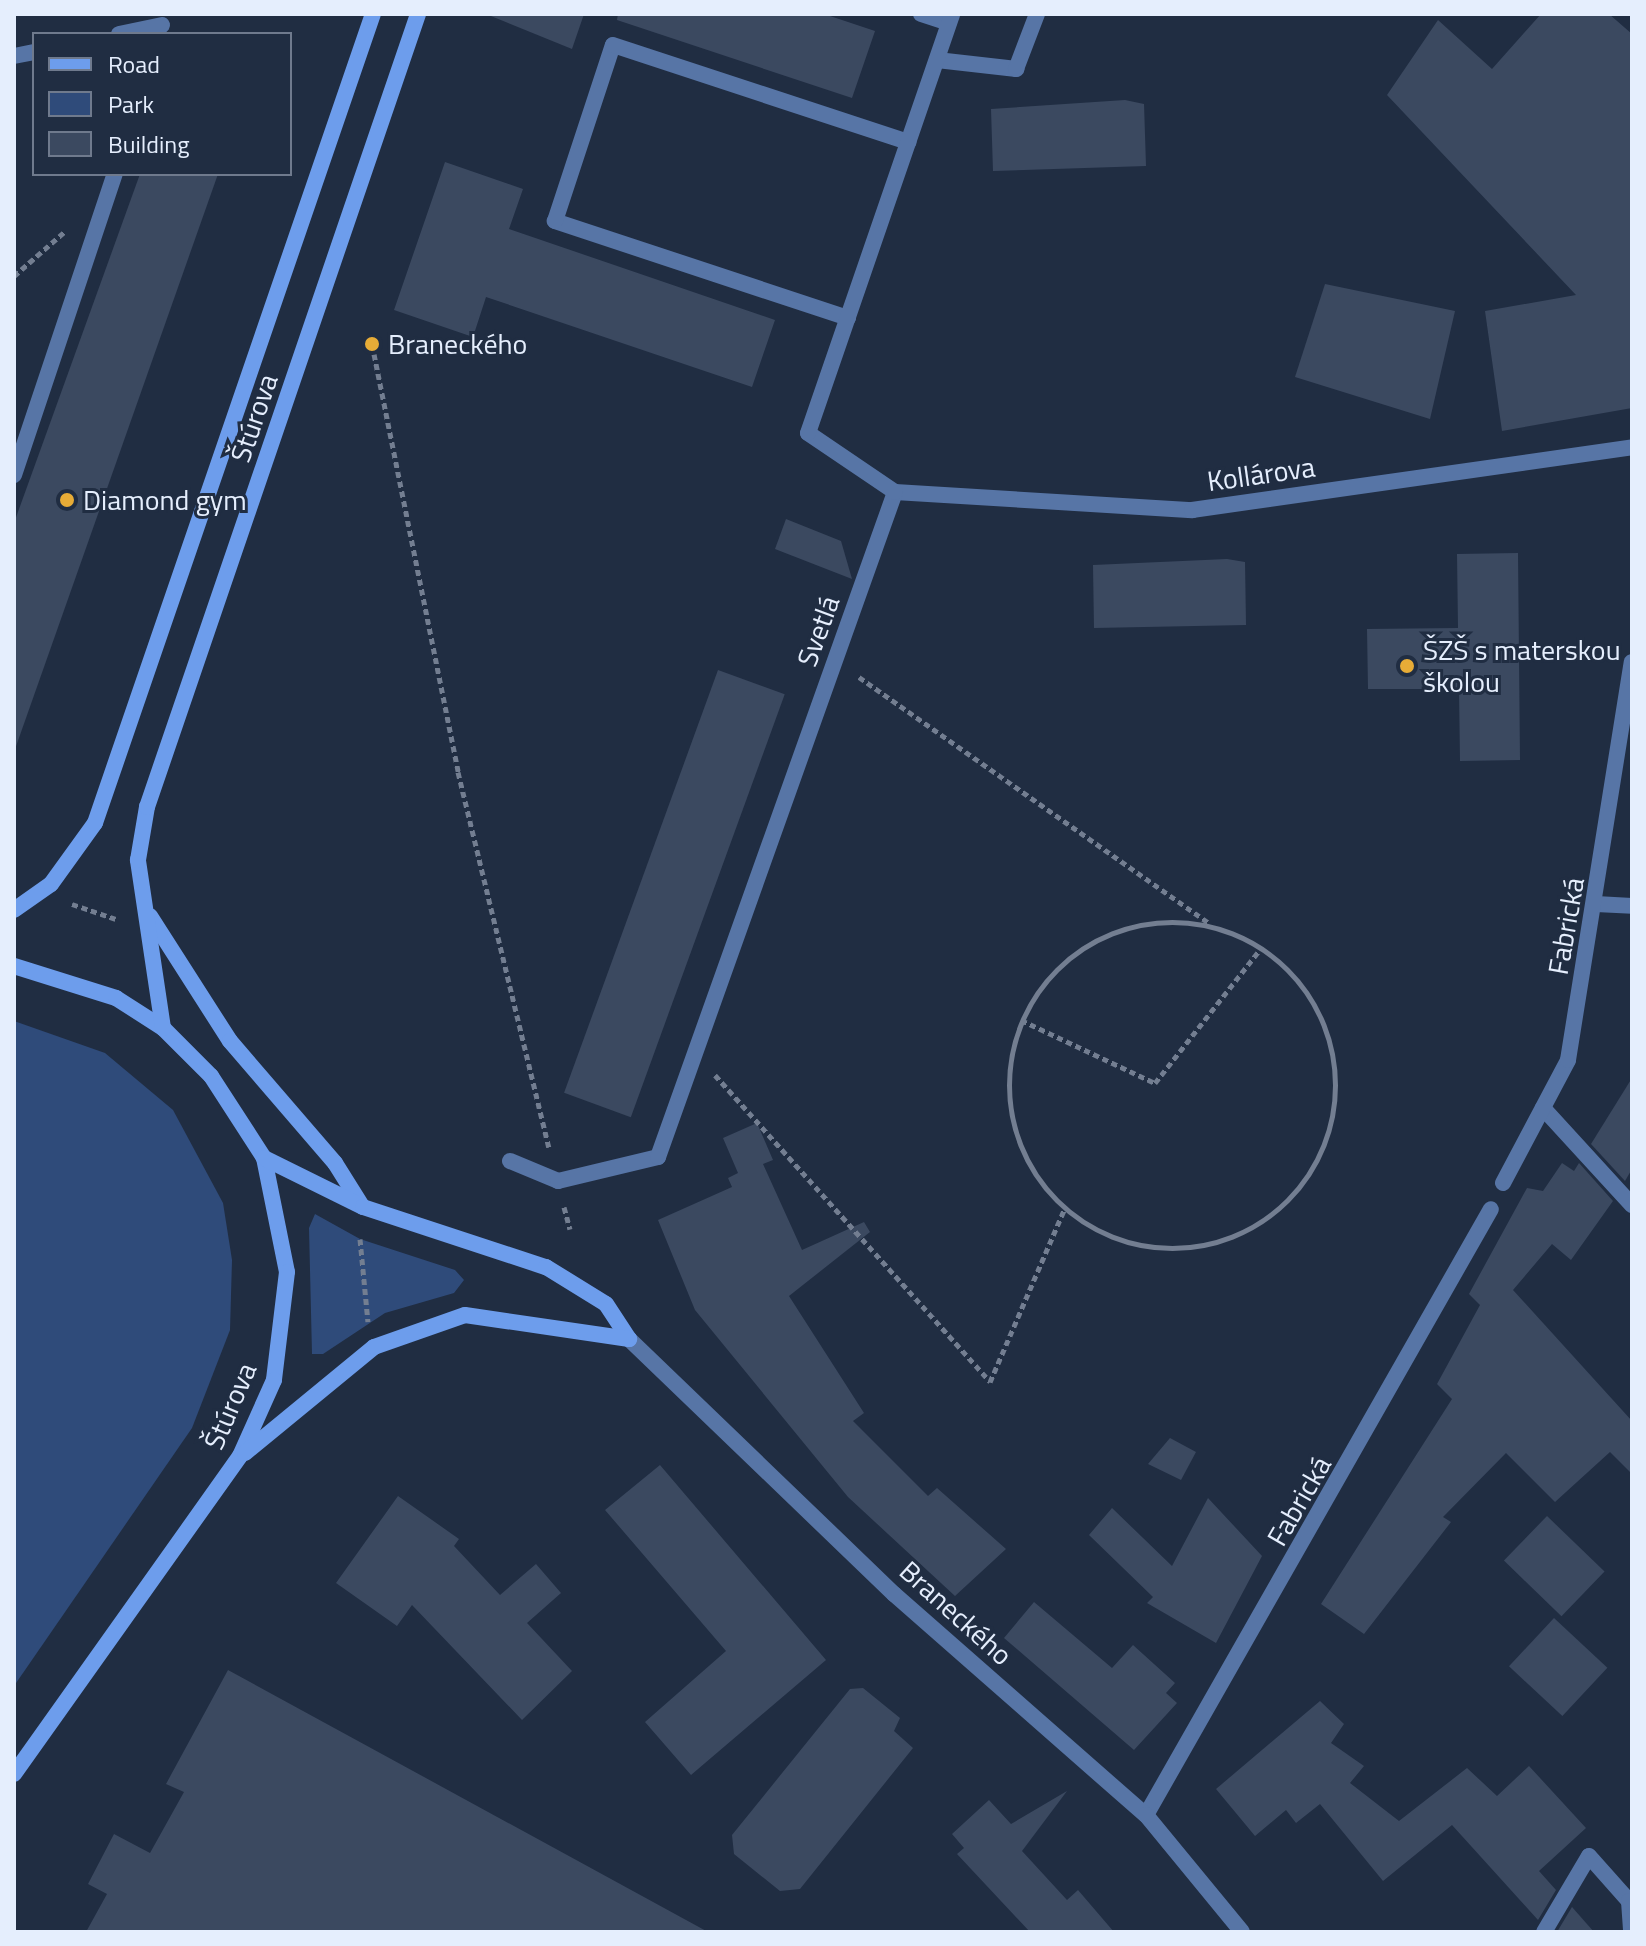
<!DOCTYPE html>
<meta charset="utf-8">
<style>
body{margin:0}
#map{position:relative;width:1646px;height:1946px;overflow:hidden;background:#202d42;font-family:"Titillium Web",sans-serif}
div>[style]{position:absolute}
.green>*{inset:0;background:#2f4b7a}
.building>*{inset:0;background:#3b4960;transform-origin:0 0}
.path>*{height:5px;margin-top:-2.5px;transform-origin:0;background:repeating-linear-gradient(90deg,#737e91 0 6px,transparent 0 10px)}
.path>.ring{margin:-2.5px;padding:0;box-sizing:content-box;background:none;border:5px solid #737e91;border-radius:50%}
.service>*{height:16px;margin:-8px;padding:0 8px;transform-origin:8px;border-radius:8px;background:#5775a6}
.minor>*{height:16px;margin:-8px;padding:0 8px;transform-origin:8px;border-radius:8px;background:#5775a6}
.tertiary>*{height:16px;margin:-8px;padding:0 8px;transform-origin:8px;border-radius:8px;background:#5775a6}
.secondary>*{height:16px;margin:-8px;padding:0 8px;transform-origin:8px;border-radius:8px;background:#6d9dec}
.dots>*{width:22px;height:22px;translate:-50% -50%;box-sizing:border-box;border:4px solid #202d42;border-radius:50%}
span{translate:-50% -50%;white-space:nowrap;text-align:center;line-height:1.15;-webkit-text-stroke:6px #202d42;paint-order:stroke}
.poi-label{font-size:28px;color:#e5eefd}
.left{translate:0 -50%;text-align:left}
.street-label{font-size:28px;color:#e5eefd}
.frame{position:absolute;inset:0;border:16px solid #e5eefd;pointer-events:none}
.legend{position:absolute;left:32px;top:32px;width:260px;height:144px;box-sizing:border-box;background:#202d42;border:2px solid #6f7a8d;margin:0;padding:10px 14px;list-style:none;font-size:24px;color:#e5eefd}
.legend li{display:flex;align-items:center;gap:16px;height:40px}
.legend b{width:40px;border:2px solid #6f7a8d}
</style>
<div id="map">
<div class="green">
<div style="clip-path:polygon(14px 1021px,105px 1053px,173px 1110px,223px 1203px,232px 1260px,230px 1330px,192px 1428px,14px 1686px)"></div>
<div style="clip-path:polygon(315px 1214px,360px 1239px,455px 1270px,464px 1280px,454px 1293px,385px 1313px,323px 1354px,312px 1354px,309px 1228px)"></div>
</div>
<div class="building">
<div style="clip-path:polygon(486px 14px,584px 14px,572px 49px)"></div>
<div style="clip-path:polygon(618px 14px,824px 14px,875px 31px,852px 98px,617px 20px)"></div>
<div style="clip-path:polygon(1541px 14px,1609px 14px,1632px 34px,1632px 408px,1502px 431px,1485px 311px,1576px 295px,1387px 95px,1438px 20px,1492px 69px)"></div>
<div style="clip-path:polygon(1125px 100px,1144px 104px,1146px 166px,993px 171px,991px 109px)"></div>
<div style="clip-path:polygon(445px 162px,523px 189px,509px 229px,775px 320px,752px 387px,486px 297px,473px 337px,394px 310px)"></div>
<div style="clip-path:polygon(140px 174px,218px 174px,14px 752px,14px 523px)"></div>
<div style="clip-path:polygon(1325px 284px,1455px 311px,1430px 419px,1295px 377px)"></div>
<div style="clip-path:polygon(786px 519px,841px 541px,852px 579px,775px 549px)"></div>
<div style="clip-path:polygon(1518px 553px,1520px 760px,1460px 761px,1459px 689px,1368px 689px,1367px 629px,1458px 628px,1457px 554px)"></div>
<div style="clip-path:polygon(1227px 559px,1245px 562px,1246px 625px,1094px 628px,1093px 565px)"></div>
<div style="left:718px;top:670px;width:71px;height:450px;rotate:20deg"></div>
<div style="clip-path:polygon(1632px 1078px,1632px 1169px,1625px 1181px,1591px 1144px)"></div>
<div style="clip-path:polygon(757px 1123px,773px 1160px,763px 1164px,802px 1250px,864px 1222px,870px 1232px,789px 1296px,864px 1413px,853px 1421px,928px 1496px,937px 1488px,1006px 1549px,955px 1596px,848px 1497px,695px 1310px,658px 1220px,732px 1187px,728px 1178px,738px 1173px,723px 1138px)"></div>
<div style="clip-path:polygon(1562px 1163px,1574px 1171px,1579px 1163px,1613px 1201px,1571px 1260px,1552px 1244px,1513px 1290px,1632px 1421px,1632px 1474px,1610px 1452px,1555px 1502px,1506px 1453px,1443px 1517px,1451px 1522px,1364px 1634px,1321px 1604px,1452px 1399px,1437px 1384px,1480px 1305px,1469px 1294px,1527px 1188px,1543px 1191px)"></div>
<div style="clip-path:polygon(1170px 1438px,1196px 1452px,1181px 1480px,1148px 1464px)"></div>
<div style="clip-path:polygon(660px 1465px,826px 1660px,691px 1775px,645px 1722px,726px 1651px,605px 1510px)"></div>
<div style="clip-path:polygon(398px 1496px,459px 1539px,454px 1546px,500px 1595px,536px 1564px,561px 1593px,527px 1623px,572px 1671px,522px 1720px,412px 1605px,397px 1626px,336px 1583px)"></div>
<div style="clip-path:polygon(1208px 1498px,1262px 1556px,1216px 1643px,1147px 1603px,1153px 1597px,1089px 1535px,1112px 1508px,1172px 1566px)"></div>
<div style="left:1547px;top:1516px;width:80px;height:62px;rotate:44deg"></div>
<div style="clip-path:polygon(1034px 1602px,1112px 1668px,1133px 1645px,1175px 1683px,1166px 1693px,1177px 1703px,1134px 1750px,1004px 1638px)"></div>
<div style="left:1554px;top:1618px;width:73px;height:66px;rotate:43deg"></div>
<div style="clip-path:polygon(228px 1670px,708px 1932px,86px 1932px,107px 1894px,88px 1884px,114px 1834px,150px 1853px,184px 1792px,166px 1784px)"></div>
<div style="clip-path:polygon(863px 1688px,900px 1718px,894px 1731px,913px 1748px,800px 1889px,780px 1891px,734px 1854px,732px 1835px,850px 1689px)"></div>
<div style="clip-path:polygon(1320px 1701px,1344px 1724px,1331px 1743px,1364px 1766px,1350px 1783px,1399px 1821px,1467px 1768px,1497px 1796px,1529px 1766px,1586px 1828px,1539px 1871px,1556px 1890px,1538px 1920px,1452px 1825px,1383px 1881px,1320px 1804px,1296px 1823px,1286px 1810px,1255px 1836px,1216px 1789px)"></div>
<div style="clip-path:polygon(1067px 1791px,1022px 1851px,1067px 1900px,1078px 1890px,1114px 1932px,1030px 1932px,957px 1854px,964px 1848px,952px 1834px,989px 1800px,1011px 1824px)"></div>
<div style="clip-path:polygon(1572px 1907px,1594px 1932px,1557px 1932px)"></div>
</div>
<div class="path">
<div style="left:14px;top:276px;width:67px;rotate:-41.3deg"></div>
<div style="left:372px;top:344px;width:437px;rotate:78.6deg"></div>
<div style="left:458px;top:772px;width:386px;rotate:76.4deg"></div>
<div style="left:859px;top:677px;width:429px;rotate:35.1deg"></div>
<div style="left:72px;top:904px;width:46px;rotate:18.8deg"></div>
<div class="ring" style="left:1009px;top:922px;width:321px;height:321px"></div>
<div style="left:1021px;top:1020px;width:148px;rotate:25.2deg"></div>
<div style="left:1155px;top:1083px;width:173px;rotate:-51.8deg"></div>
<div style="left:715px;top:1075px;width:412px;rotate:48.1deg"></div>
<div style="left:990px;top:1382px;width:187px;rotate:-66.7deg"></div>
<div style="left:564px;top:1207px;width:23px;rotate:75deg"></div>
<div style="left:360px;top:1239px;width:83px;rotate:84.5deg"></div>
</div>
<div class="service">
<div style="left:1596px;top:904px;width:36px;rotate:3deg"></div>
<div style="left:1543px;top:1108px;width:132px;rotate:47.5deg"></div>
<div style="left:1544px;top:1932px;width:88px;rotate:-59.4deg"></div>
<div style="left:1589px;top:1856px;width:60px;rotate:48.4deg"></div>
<div style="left:1629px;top:1901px;width:31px;rotate:86deg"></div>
</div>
<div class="minor">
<div style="left:921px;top:14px;width:29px;rotate:18deg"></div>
<div style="left:119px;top:34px;width:44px;rotate:-11.8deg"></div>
<div style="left:14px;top:56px;width:20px;rotate:-11deg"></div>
<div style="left:937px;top:60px;width:80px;rotate:6.5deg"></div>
<div style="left:1016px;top:69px;width:59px;rotate:-69.1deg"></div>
<div style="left:848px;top:318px;width:309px;rotate:-161.7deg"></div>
<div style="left:555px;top:221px;width:185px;rotate:-71.8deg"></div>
<div style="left:613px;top:45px;width:311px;rotate:18.2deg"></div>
<div style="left:14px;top:475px;width:317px;rotate:-71.5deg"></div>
<div style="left:895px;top:492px;width:298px;rotate:3.5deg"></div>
<div style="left:1192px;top:510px;width:444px;rotate:-8.1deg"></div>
<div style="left:510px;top:1161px;width:52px;rotate:22.6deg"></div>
<div style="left:558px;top:1181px;width:103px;rotate:-13.5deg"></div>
<div style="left:658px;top:1157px;width:706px;rotate:-70.38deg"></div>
<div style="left:895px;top:492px;width:105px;rotate:-145.9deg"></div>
<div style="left:808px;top:433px;width:443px;rotate:-71deg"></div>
<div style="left:1503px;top:1183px;width:139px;rotate:-62.1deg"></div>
<div style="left:1568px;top:1060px;width:403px;rotate:-80.9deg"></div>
<div style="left:1146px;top:1815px;width:697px;rotate:-60.35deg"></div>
</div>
<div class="tertiary">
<div style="left:629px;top:1339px;width:368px;rotate:43.9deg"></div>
<div style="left:894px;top:1594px;width:335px;rotate:41.3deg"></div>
<div style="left:1146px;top:1815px;width:151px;rotate:50.6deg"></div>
</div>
<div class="secondary">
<div style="left:14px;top:910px;width:45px;rotate:-35.1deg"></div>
<div style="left:51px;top:884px;width:75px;rotate:-54.2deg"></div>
<div style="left:95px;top:823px;width:855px;rotate:-71.04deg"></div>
<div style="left:150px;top:916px;width:148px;rotate:57.4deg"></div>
<div style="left:230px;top:1041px;width:161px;rotate:49.3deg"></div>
<div style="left:335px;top:1163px;width:51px;rotate:57.9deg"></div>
<div style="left:14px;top:966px;width:107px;rotate:17.4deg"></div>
<div style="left:116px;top:998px;width:56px;rotate:32.6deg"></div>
<div style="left:163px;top:1028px;width:68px;rotate:45deg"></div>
<div style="left:211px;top:1076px;width:98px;rotate:57.1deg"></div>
<div style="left:264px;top:1158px;width:116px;rotate:78.6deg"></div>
<div style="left:287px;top:1272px;width:109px;rotate:96.9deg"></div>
<div style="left:274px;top:1380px;width:83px;rotate:114.1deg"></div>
<div style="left:240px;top:1456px;width:390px;rotate:125.4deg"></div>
<div style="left:163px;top:1028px;width:170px;rotate:-98.5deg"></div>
<div style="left:138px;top:860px;width:54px;rotate:-80.4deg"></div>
<div style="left:147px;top:807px;width:838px;rotate:-71.13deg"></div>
<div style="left:264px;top:1158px;width:110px;rotate:26.3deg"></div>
<div style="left:363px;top:1207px;width:193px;rotate:18.2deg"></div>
<div style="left:546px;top:1267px;width:70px;rotate:31.7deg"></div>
<div style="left:606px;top:1304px;width:42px;rotate:56.7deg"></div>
<div style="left:245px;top:1453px;width:167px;rotate:-39.4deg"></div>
<div style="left:374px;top:1347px;width:96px;rotate:-19.4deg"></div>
<div style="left:465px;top:1315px;width:166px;rotate:8.3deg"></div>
</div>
<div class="dots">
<div style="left:372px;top:344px;background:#e7ac37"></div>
<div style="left:67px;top:500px;background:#e7ac37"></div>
<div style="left:1407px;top:666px;background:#e7ac37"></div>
</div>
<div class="poi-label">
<span class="left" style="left:388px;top:344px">Braneckého</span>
<span class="left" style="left:83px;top:500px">Diamond gym</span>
<span class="left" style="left:1423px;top:666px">ŠZŠ s materskou<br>školou</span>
</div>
<div class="street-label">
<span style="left:254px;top:418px;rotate:-71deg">Štúrova</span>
<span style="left:1261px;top:474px;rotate:-8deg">Kollárova</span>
<span style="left:818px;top:631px;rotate:-70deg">Svetlá</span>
<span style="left:1566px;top:926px;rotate:-80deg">Fabrická</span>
<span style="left:230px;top:1406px;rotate:-67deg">Štúrova</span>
<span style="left:1299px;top:1501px;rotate:-60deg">Fabrická</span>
<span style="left:956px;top:1613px;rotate:42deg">Braneckého</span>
</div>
<div class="frame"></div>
<ul class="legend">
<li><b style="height:10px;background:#6d9dec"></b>Road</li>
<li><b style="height:22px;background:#2f4b7a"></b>Park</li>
<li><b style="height:22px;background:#3b4960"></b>Building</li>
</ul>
</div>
